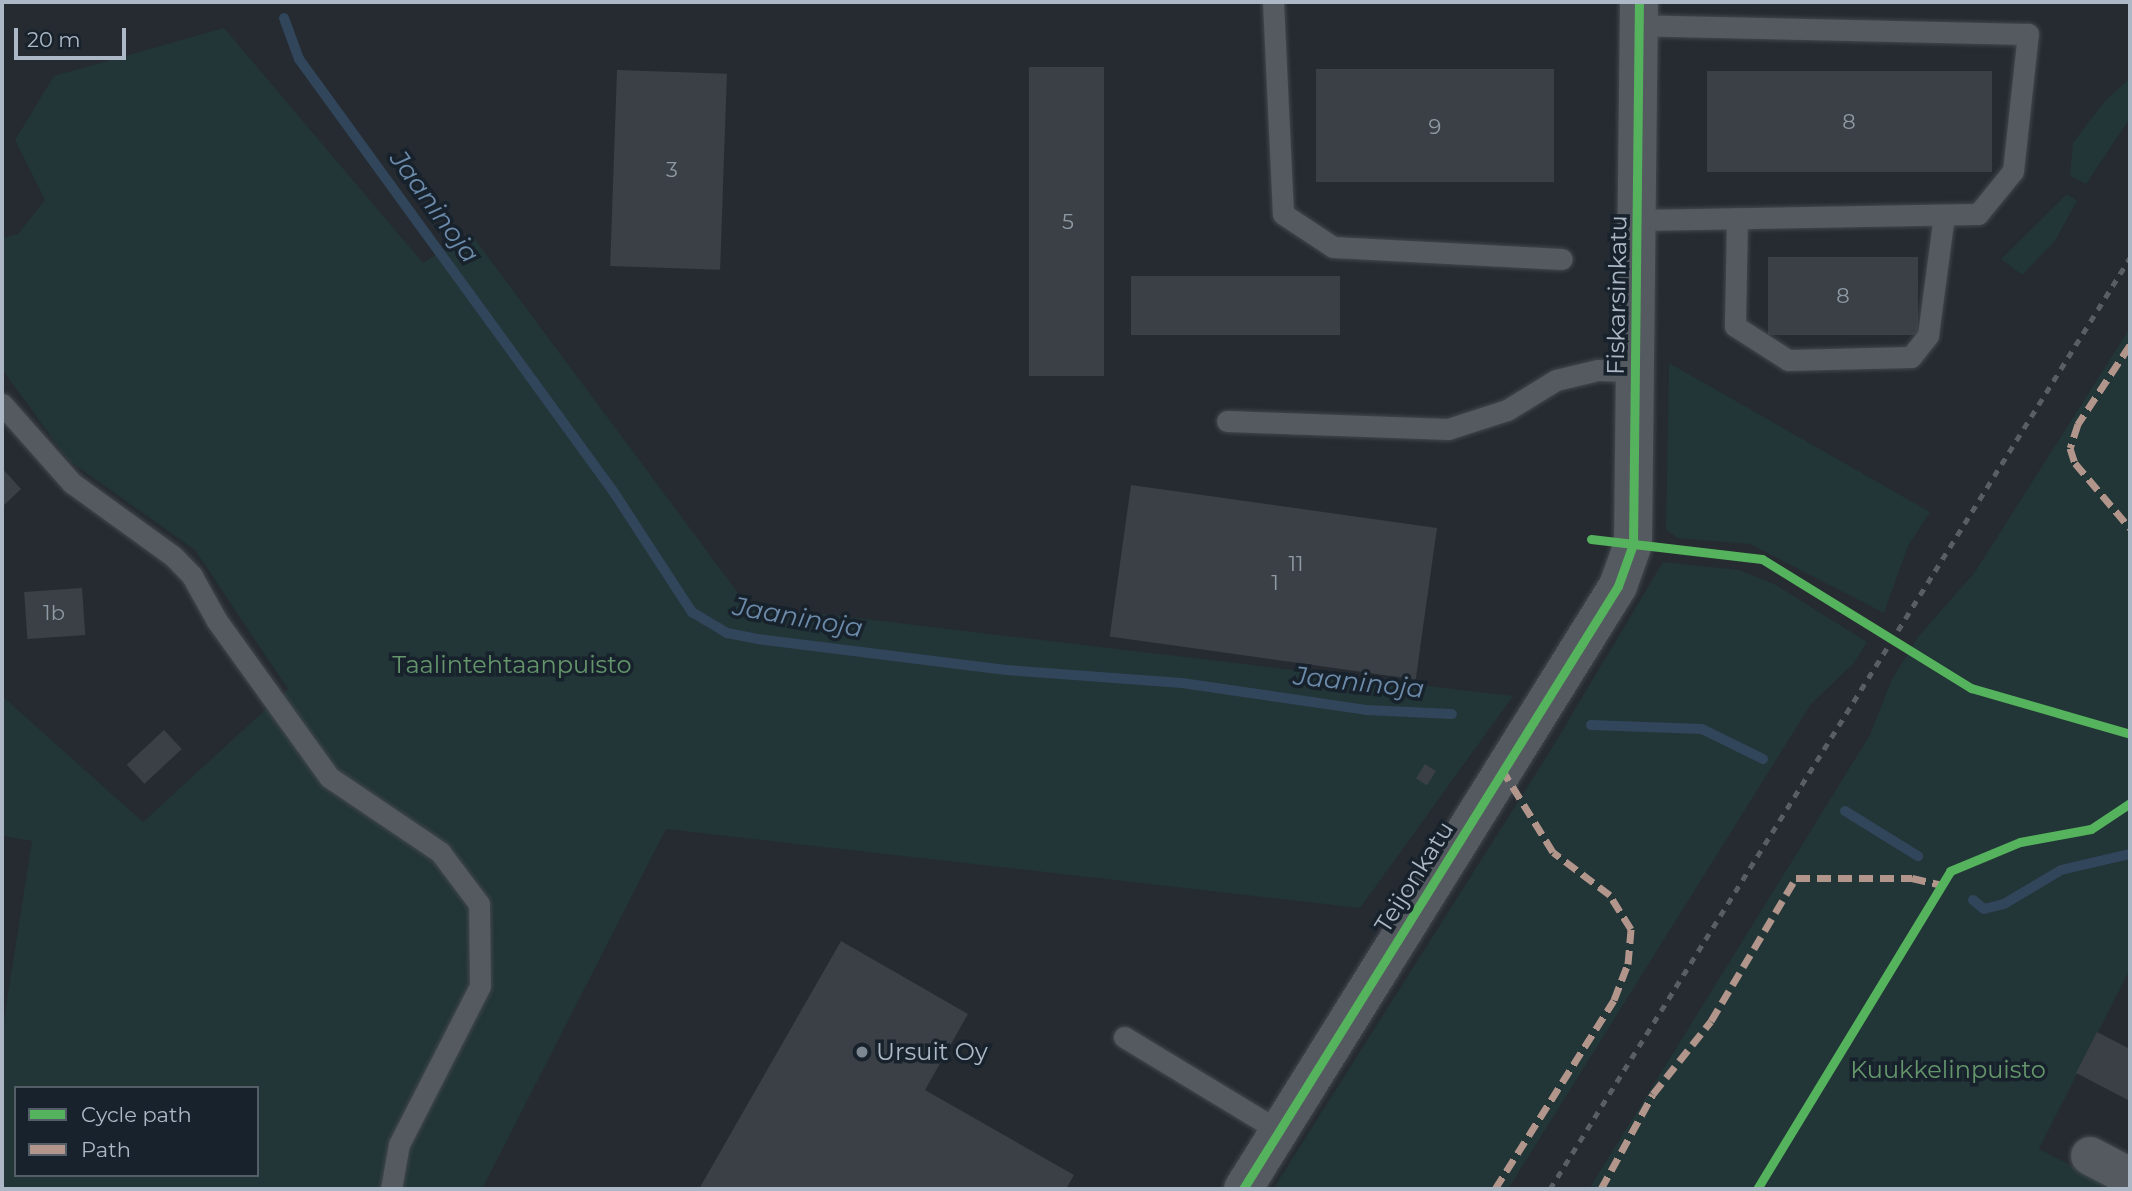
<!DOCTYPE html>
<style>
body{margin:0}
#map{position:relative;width:2132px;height:1191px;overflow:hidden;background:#252b31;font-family:Montserrat,sans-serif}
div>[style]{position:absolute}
.green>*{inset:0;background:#223537}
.stream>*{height:10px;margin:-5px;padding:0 5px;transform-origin:5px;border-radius:5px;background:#31455b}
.building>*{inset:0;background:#3a4045;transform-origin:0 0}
.roads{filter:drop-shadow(0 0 2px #42474c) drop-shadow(0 0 2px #42474c)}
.lane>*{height:21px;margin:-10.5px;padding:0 10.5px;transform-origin:10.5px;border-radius:10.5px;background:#545a60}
.street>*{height:38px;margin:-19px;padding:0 19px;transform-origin:19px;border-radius:19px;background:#545a60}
.rail>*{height:5px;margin-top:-2.5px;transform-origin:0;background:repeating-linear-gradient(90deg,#585e63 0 7px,transparent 0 14px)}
.quiet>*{height:7px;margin-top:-3.5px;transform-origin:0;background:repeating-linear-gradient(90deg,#b2968c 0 14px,transparent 0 21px)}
.cycleway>*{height:9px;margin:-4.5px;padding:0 4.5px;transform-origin:4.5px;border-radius:4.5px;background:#56b35d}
.dots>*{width:19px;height:19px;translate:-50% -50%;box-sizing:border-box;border:4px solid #18222c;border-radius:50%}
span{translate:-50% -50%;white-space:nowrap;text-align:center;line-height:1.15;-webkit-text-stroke:7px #18222c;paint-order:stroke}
.number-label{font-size:21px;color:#909aa5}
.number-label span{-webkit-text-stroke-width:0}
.street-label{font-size:24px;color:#acb8c5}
.park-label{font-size:24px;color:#64956b}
.poi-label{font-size:24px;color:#acb8c5}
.left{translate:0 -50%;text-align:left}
.water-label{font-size:26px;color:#6c8baa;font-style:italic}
.frame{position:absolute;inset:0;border:4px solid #acb8c5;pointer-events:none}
.legend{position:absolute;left:14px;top:1086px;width:245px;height:91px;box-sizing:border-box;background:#18222c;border:2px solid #535e69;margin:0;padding:9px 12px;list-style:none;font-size:21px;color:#acb8c5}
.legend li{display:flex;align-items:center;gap:14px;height:35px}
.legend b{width:35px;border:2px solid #535e69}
.scale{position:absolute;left:14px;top:28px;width:112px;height:32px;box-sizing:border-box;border:4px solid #acb8c5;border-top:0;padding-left:9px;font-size:21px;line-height:24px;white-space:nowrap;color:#acb8c5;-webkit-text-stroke:5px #18222c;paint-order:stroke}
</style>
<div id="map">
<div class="green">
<div style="clip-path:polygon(evenodd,224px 28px,423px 263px,471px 234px,747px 605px,1513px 696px,1360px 908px,666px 829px,482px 1189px,2px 1189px,2px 1032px,32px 841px,2px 836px,2px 696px,143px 822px,288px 689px,195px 550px,68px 460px,2px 369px,2px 238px,18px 234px,45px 200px,15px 140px,54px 76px,224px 28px,16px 1088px,257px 1088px,257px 1175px,16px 1175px,16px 1088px)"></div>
<div style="clip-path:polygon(2130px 78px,2130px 118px,2086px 184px,2070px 176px,2073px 143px,2104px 102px)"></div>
<div style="clip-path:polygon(2067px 194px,2077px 201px,2055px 241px,2022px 275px,2001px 259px)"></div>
<div style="clip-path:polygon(2130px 328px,2130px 969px,2039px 1149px,2117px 1189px,1589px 1189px,1870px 735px,1891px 681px,1918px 637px,1975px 572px)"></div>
<div style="clip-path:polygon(1669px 363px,1930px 512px,1908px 546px,1884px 613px,1750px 544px,1677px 538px,1666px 529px)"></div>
<div style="clip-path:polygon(1663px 562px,1739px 570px,1776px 585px,1867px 642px,1854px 663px,1811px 704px,1508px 1189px,1273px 1189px,1549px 753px)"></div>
</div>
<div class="stream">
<div style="left:284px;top:18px;width:44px;rotate:69.9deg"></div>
<div style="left:299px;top:59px;width:534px;rotate:53.99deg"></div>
<div style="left:613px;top:491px;width:145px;rotate:56.9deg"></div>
<div style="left:692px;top:612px;width:41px;rotate:31deg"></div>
<div style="left:727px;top:633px;width:31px;rotate:11deg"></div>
<div style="left:757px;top:639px;width:251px;rotate:7.1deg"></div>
<div style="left:1006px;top:670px;width:176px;rotate:4.2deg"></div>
<div style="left:1182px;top:683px;width:186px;rotate:8.3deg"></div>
<div style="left:1366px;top:710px;width:86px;rotate:2.7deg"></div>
<div style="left:1591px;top:725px;width:111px;rotate:2.1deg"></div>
<div style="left:1702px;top:729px;width:68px;rotate:26.2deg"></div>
<div style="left:1845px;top:811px;width:86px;rotate:31.7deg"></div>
<div style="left:1973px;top:900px;width:14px;rotate:39deg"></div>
<div style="left:1984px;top:909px;width:21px;rotate:-14deg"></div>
<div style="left:2004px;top:904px;width:66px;rotate:-30.8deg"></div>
<div style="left:2061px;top:870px;width:71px;rotate:-13.1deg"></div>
</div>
<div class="building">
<div style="left:1104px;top:67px;width:309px;height:75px;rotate:90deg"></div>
<div style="left:1316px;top:69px;width:238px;height:113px"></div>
<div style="left:617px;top:70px;width:110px;height:196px;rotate:2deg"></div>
<div style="left:1707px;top:71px;width:285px;height:101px"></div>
<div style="left:1768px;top:257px;width:150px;height:78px"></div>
<div style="left:1131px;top:276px;width:209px;height:59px"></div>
<div style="clip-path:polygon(2px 468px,21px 489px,2px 507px)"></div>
<div style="left:1131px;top:485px;width:309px;height:153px;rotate:8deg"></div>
<div style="left:82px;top:588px;width:47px;height:58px;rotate:86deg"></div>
<div style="left:164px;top:730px;width:26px;height:51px;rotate:47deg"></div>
<div style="left:1425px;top:764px;width:13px;height:17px;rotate:32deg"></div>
<div style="clip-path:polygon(841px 941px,968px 1014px,925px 1090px,1074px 1175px,1066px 1189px,699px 1189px)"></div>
<div style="clip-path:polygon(2097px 1032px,2130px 1049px,2130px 1101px,2076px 1073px)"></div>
</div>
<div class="roads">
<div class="lane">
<div style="left:1273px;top:2px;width:212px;rotate:87.3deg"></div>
<div style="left:1283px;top:214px;width:60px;rotate:33.4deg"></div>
<div style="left:1333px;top:247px;width:229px;rotate:3deg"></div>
<div style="left:1737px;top:218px;width:108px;rotate:91.1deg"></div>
<div style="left:1735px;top:326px;width:63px;rotate:32.7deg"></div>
<div style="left:1788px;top:360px;width:123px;rotate:-1.4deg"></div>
<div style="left:1911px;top:357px;width:28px;rotate:-52deg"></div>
<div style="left:1928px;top:335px;width:121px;rotate:-82.4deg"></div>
<div style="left:1637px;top:220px;width:341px;rotate:-1deg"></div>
<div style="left:1978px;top:214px;width:55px;rotate:-50.9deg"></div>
<div style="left:2013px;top:171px;width:138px;rotate:-83.8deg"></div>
<div style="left:2028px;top:34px;width:390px;rotate:-178.7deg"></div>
<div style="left:2px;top:404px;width:106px;rotate:48.5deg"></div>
<div style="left:72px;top:483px;width:125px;rotate:35.9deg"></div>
<div style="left:173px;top:556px;width:28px;rotate:46deg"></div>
<div style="left:192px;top:576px;width:51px;rotate:60.9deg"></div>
<div style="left:217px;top:621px;width:192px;rotate:54.3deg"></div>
<div style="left:329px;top:777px;width:134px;rotate:34deg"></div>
<div style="left:440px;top:852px;width:65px;rotate:53.1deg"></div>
<div style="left:479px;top:904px;width:82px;rotate:89.3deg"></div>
<div style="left:480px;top:986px;width:178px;rotate:117.1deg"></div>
<div style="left:399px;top:1144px;width:46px;rotate:100.1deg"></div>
<div style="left:1227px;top:421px;width:221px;rotate:2.1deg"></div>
<div style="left:1448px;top:429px;width:62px;rotate:-17.9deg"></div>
<div style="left:1507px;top:410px;width:57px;rotate:-31.5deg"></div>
<div style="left:1556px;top:380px;width:43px;rotate:-13.4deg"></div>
<div style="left:1598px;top:370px;width:37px;rotate:2deg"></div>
<div style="left:1124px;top:1037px;width:181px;rotate:31.2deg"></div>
</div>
<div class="street">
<div style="left:2090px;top:1156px;width:45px;rotate:27.7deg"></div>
<div style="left:1243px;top:1189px;width:710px;rotate:-58.12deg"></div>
<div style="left:1618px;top:586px;width:45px;rotate:-70.3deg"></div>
<div style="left:1633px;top:544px;width:542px;rotate:-89.37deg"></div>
</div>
</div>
<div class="rail">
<div style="left:1550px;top:1189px;width:1097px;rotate:-58.08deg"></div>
</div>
<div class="quiet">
<div style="left:2130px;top:345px;width:95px;rotate:123.4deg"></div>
<div style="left:2078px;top:424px;width:25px;rotate:108deg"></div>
<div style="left:2070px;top:448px;width:16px;rotate:72deg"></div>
<div style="left:2075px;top:463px;width:85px;rotate:49.8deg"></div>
<div style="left:1495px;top:1189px;width:223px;rotate:-57.8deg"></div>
<div style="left:1614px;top:1000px;width:39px;rotate:-69deg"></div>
<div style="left:1628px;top:964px;width:35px;rotate:-85deg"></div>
<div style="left:1631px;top:929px;width:40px;rotate:-122deg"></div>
<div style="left:1610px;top:895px;width:71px;rotate:-143deg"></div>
<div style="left:1553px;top:852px;width:95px;rotate:-121.7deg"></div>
<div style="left:1601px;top:1189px;width:108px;rotate:-61.3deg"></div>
<div style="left:1653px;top:1094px;width:93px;rotate:-51.5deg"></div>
<div style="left:1711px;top:1021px;width:166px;rotate:-59.3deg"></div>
<div style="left:1796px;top:878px;width:116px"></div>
<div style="left:1912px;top:878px;width:31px;rotate:13deg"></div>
</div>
<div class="cycleway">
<div style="left:1591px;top:539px;width:172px;rotate:6.7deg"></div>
<div style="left:1762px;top:559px;width:246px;rotate:31.7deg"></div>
<div style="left:1971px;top:688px;width:166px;rotate:16.1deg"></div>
<div style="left:1243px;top:1189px;width:710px;rotate:-58.12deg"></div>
<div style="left:1618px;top:586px;width:45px;rotate:-70.3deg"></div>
<div style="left:1633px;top:544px;width:542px;rotate:-89.37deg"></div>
<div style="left:1757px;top:1189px;width:372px;rotate:-58.7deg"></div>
<div style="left:1950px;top:871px;width:76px;rotate:-22.5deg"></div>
<div style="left:2020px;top:842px;width:72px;rotate:-10.4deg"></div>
<div style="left:2091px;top:829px;width:47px;rotate:-33.7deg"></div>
</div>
<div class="dots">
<div style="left:862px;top:1052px;background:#7d8791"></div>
</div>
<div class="number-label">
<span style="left:1849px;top:122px">8</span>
<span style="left:1435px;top:127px">9</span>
<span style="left:672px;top:170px">3</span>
<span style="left:1068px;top:222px">5</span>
<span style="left:1843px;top:296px">8</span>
<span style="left:1296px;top:564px">11</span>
<span style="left:1275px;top:583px">1</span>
<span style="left:54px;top:613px">1b</span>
</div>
<div class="street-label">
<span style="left:1617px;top:295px;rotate:-89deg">Fiskarsinkatu</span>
<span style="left:1414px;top:877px;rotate:-58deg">Teijonkatu</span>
</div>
<div class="park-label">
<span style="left:512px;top:665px">Taalintehtaanpuisto</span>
<span style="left:1948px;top:1070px">Kuukkelinpuisto</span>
</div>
<div class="poi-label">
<span class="left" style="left:876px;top:1052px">Ursuit Oy</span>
</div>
<div class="water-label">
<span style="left:434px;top:207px;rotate:54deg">Jaaninoja</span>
<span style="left:798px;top:618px;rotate:10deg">Jaaninoja</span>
<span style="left:1359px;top:683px;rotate:6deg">Jaaninoja</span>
</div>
<div class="frame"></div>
<ul class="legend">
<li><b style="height:9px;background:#56b35d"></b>Cycle path</li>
<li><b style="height:9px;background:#b2968c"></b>Path</li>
</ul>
<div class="scale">20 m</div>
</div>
